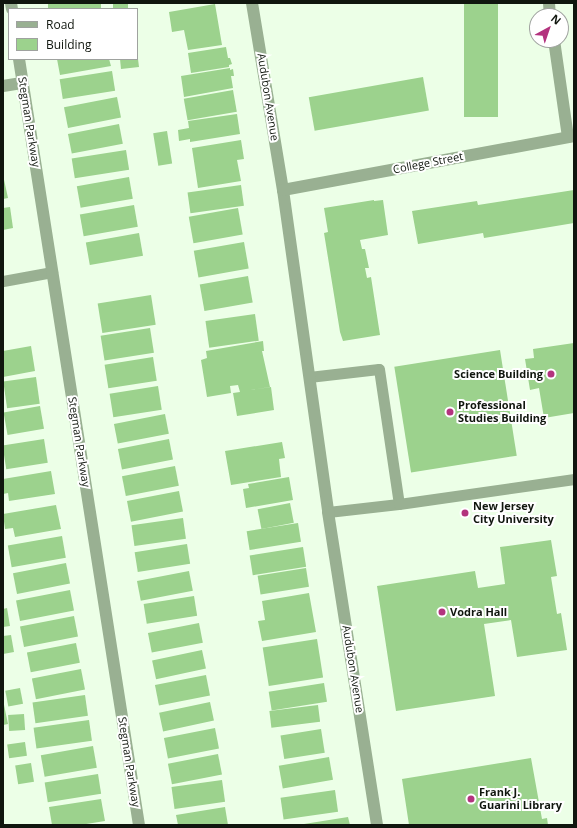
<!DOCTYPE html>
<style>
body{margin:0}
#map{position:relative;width:577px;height:828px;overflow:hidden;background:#ecffe7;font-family:"Open Sans",sans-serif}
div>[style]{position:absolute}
.building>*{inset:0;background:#9cd28d;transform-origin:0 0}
.lane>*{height:11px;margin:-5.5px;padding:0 5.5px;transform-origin:5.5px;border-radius:5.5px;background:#99b092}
.street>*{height:12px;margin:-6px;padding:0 6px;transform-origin:6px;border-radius:6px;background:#99b092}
.dots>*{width:11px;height:11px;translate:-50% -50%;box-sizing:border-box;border:2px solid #fff;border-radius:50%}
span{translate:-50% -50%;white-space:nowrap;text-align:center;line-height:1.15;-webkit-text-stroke:4px #fff;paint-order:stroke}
.street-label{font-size:11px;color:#10160e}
.poi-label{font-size:11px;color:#10160e;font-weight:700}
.right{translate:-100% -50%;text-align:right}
.left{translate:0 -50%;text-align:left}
.frame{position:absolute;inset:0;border:4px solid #10160e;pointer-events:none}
.legend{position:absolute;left:8px;top:8px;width:130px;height:52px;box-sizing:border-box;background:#fff;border:1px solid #9fa29f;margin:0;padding:5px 7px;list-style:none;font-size:12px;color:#10160e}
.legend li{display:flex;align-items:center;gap:8px;height:20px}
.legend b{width:20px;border:1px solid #9fa29f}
.north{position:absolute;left:529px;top:8px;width:40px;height:40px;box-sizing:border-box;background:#fff;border:1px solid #9fa29f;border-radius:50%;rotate:40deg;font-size:11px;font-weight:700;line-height:16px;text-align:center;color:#10160e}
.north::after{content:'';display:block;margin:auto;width:14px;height:18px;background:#b3337e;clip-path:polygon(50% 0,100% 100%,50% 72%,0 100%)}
</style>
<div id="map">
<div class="building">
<div style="left:48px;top:3px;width:53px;height:6px"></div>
<div style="left:113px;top:3px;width:15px;height:6px"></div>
<div style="left:464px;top:3px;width:34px;height:114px"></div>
<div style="clip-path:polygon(215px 4px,222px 45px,188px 50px,184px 30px,172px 32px,169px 12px)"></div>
<div style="clip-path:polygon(226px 47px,228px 58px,230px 58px,232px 64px,229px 65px,229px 67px,191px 73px,188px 53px)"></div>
<div style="clip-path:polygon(57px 59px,109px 59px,111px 66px,60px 75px)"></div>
<div style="clip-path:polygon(120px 59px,138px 59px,139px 67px,121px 69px)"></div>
<div style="clip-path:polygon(230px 68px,230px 70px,233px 69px,234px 76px,231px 76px,233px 88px,184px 97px,181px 76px)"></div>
<div style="left:112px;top:71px;width:20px;height:53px;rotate:81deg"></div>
<div style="left:423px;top:77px;width:34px;height:116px;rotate:80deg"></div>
<div style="left:233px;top:90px;width:22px;height:50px;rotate:80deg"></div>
<div style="left:117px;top:97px;width:21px;height:54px;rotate:79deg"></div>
<div style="clip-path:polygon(237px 114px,240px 134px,190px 142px,190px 139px,179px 141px,178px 130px,189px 128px,188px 121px)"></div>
<div style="left:119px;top:124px;width:20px;height:52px;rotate:79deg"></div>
<div style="left:167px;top:131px;width:33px;height:14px;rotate:81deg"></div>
<div style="clip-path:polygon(241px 140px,244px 159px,237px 160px,241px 181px,198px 188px,192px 148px)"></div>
<div style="left:126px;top:150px;width:20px;height:55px;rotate:81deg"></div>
<div style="clip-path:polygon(3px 175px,8px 198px,3px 199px)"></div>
<div style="left:129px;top:177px;width:22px;height:53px;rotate:80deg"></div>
<div style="left:241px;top:185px;width:21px;height:54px;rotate:82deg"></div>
<div style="clip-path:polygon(574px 190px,574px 223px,484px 238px,483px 233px,418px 244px,412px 211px,477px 201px,478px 205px)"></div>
<div style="clip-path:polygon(374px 200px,374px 201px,383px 200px,388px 235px,360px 240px,362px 249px,365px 249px,369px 268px,365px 268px,367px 278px,371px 277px,380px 335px,343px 341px,340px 332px,324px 233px,328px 232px,324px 208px)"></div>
<div style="left:134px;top:205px;width:22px;height:55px;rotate:80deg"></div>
<div style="clip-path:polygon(10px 207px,13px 228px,3px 230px,3px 208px)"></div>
<div style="left:238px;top:208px;width:27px;height:50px;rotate:80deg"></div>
<div style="left:139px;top:233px;width:23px;height:54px;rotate:80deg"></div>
<div style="left:244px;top:242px;width:27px;height:51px;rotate:80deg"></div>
<div style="left:248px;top:276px;width:27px;height:49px;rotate:80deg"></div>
<div style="left:151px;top:295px;width:30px;height:54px;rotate:81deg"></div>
<div style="left:255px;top:314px;width:27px;height:50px;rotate:82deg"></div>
<div style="left:150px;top:328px;width:25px;height:50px;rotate:81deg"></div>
<div style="clip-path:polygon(263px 341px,264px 351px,262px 351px,270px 387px,250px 390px,271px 387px,274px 410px,237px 416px,233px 393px,240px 392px,238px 385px,230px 386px,231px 393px,207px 397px,201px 360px,207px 358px,206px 351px)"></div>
<div style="clip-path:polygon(574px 343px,574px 413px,544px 418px,539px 388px,530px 390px,525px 359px,534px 358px,533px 349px)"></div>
<div style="clip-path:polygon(31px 346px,35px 371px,3px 377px,3px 351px)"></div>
<div style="left:500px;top:350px;width:107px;height:107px;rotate:81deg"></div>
<div style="left:153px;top:357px;width:24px;height:49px;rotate:81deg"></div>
<div style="left:36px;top:377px;width:27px;height:33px;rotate:82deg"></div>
<div style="left:158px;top:386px;width:24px;height:49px;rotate:81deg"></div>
<div style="left:40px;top:406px;width:23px;height:37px;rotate:80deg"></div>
<div style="left:165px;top:414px;width:20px;height:52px;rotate:79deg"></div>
<div style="left:44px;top:439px;width:24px;height:42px;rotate:81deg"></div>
<div style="left:169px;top:439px;width:21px;height:52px;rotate:79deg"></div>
<div style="clip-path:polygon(282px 442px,285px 458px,279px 459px,281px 477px,231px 485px,225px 451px)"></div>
<div style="left:175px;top:466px;width:20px;height:54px;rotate:79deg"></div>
<div style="clip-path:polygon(51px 471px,55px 494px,9px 501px,8px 493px,3px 494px,3px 479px)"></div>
<div style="clip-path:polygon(289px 477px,293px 500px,246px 508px,243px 489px,249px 488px,248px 484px)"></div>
<div style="left:179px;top:491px;width:21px;height:53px;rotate:79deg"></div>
<div style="left:290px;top:503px;width:20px;height:33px;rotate:79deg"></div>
<div style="clip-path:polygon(56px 505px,61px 529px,15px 537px,13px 528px,5px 529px,3px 514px)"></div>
<div style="left:183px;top:518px;width:21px;height:52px;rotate:82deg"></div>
<div style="left:298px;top:523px;width:19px;height:52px;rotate:81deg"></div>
<div style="left:62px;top:536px;width:22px;height:55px;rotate:80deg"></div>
<div style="clip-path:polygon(551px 540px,557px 576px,551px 577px,557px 614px,561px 613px,567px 650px,517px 657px,511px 620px,484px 624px,495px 696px,396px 711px,377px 586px,475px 571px,478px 588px,505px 584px,500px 547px)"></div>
<div style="left:187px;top:544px;width:20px;height:53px;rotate:81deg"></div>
<div style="left:303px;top:547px;width:20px;height:54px;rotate:81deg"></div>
<div style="left:66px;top:563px;width:21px;height:54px;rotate:79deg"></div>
<div style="left:306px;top:568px;width:19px;height:49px;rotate:81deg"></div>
<div style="left:189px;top:571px;width:20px;height:53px;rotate:79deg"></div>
<div style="left:70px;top:590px;width:21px;height:55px;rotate:79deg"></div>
<div style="clip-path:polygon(309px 593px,316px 632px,262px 641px,258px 621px,265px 620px,262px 601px)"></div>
<div style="left:194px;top:596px;width:20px;height:51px;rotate:81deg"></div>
<div style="clip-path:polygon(7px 608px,10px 626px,3px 627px,3px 609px)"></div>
<div style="left:74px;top:616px;width:21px;height:55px;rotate:79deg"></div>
<div style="left:199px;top:623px;width:20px;height:52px;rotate:79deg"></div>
<div style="clip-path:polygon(11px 635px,14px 652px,3px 654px,3px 636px)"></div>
<div style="left:317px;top:639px;width:39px;height:55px;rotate:81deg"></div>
<div style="left:76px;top:643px;width:20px;height:50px;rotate:79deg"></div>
<div style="left:202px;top:650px;width:19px;height:51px;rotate:78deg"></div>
<div style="left:81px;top:669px;width:21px;height:50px;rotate:79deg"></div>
<div style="left:206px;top:675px;width:21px;height:52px;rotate:79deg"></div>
<div style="left:324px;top:683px;width:19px;height:56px;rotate:81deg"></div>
<div style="left:20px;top:688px;width:16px;height:15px;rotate:79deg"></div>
<div style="left:85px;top:695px;width:21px;height:53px;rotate:82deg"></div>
<div style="clip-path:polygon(3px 700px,8px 724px,3px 725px)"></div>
<div style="left:210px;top:702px;width:19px;height:52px;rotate:78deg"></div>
<div style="left:318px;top:705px;width:17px;height:49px;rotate:83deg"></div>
<div style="left:24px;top:714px;width:16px;height:16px;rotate:86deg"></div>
<div style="left:89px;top:720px;width:21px;height:56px;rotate:82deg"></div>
<div style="left:215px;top:728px;width:21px;height:52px;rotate:79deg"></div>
<div style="left:321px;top:729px;width:24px;height:41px;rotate:81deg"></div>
<div style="left:25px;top:742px;width:14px;height:18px;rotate:82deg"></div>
<div style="left:93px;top:746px;width:22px;height:53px;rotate:80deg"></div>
<div style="left:218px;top:754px;width:21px;height:51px;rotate:79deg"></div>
<div style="left:329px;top:757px;width:23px;height:51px;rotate:80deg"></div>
<div style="clip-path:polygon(531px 758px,542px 819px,547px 818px,548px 825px,409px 825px,402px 779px)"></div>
<div style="left:31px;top:763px;width:19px;height:16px;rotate:81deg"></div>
<div style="left:98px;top:774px;width:20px;height:54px;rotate:81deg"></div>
<div style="left:222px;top:780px;width:22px;height:51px;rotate:82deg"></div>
<div style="left:335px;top:790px;width:22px;height:55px;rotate:82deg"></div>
<div style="clip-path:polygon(101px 799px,105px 821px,80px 825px,52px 825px,49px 807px)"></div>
<div style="clip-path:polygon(225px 807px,228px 825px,178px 825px,176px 815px)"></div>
<div style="clip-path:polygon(348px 817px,350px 825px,304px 825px,304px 824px)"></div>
</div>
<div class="lane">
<div style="left:3px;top:281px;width:50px;rotate:-10.4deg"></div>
<div style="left:309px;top:377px;width:70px;rotate:-6.5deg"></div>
<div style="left:379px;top:369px;width:136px;rotate:81.6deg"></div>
<div style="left:328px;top:512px;width:71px;rotate:-6.4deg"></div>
<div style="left:399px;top:504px;width:177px;rotate:-8.1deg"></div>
</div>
<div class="street">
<div style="left:11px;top:3px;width:6px;rotate:81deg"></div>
<div style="left:252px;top:3px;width:190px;rotate:80.6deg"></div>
<div style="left:283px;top:190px;width:325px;rotate:82deg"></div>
<div style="left:328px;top:512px;width:317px;rotate:81.1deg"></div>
<div style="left:549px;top:3px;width:13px;rotate:86deg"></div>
<div style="left:554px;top:40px;width:98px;rotate:81.8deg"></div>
<div style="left:19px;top:59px;width:775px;rotate:81.1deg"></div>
<div style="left:3px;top:86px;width:19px;rotate:-9deg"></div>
<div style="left:283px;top:190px;width:296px;rotate:-10.5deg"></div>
</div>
<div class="dots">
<div style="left:551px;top:374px;background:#b3337e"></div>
<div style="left:450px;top:412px;background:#b3337e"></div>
<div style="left:465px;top:513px;background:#b3337e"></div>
<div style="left:442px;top:612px;background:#b3337e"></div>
<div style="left:471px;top:799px;background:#b3337e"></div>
</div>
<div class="street-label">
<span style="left:268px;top:97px;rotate:81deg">Audubon Avenue</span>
<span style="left:29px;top:122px;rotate:81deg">Stegman Parkway</span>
<span style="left:428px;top:163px;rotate:-11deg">College Street</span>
<span style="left:79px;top:442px;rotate:81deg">Stegman Parkway</span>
<span style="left:353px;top:669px;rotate:81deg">Audubon Avenue</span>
<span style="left:129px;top:762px;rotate:81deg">Stegman Parkway</span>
</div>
<div class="poi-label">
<span class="right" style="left:543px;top:374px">Science Building</span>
<span class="left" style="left:458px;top:412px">Professional<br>Studies Building</span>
<span class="left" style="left:473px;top:513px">New Jersey<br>City University</span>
<span class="left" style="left:450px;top:612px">Vodra Hall</span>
<span class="left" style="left:479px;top:799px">Frank J.<br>Guarini Library</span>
</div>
<div class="frame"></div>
<ul class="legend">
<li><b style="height:5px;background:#99b092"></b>Road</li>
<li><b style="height:11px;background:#9cd28d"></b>Building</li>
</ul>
<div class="north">N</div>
</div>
